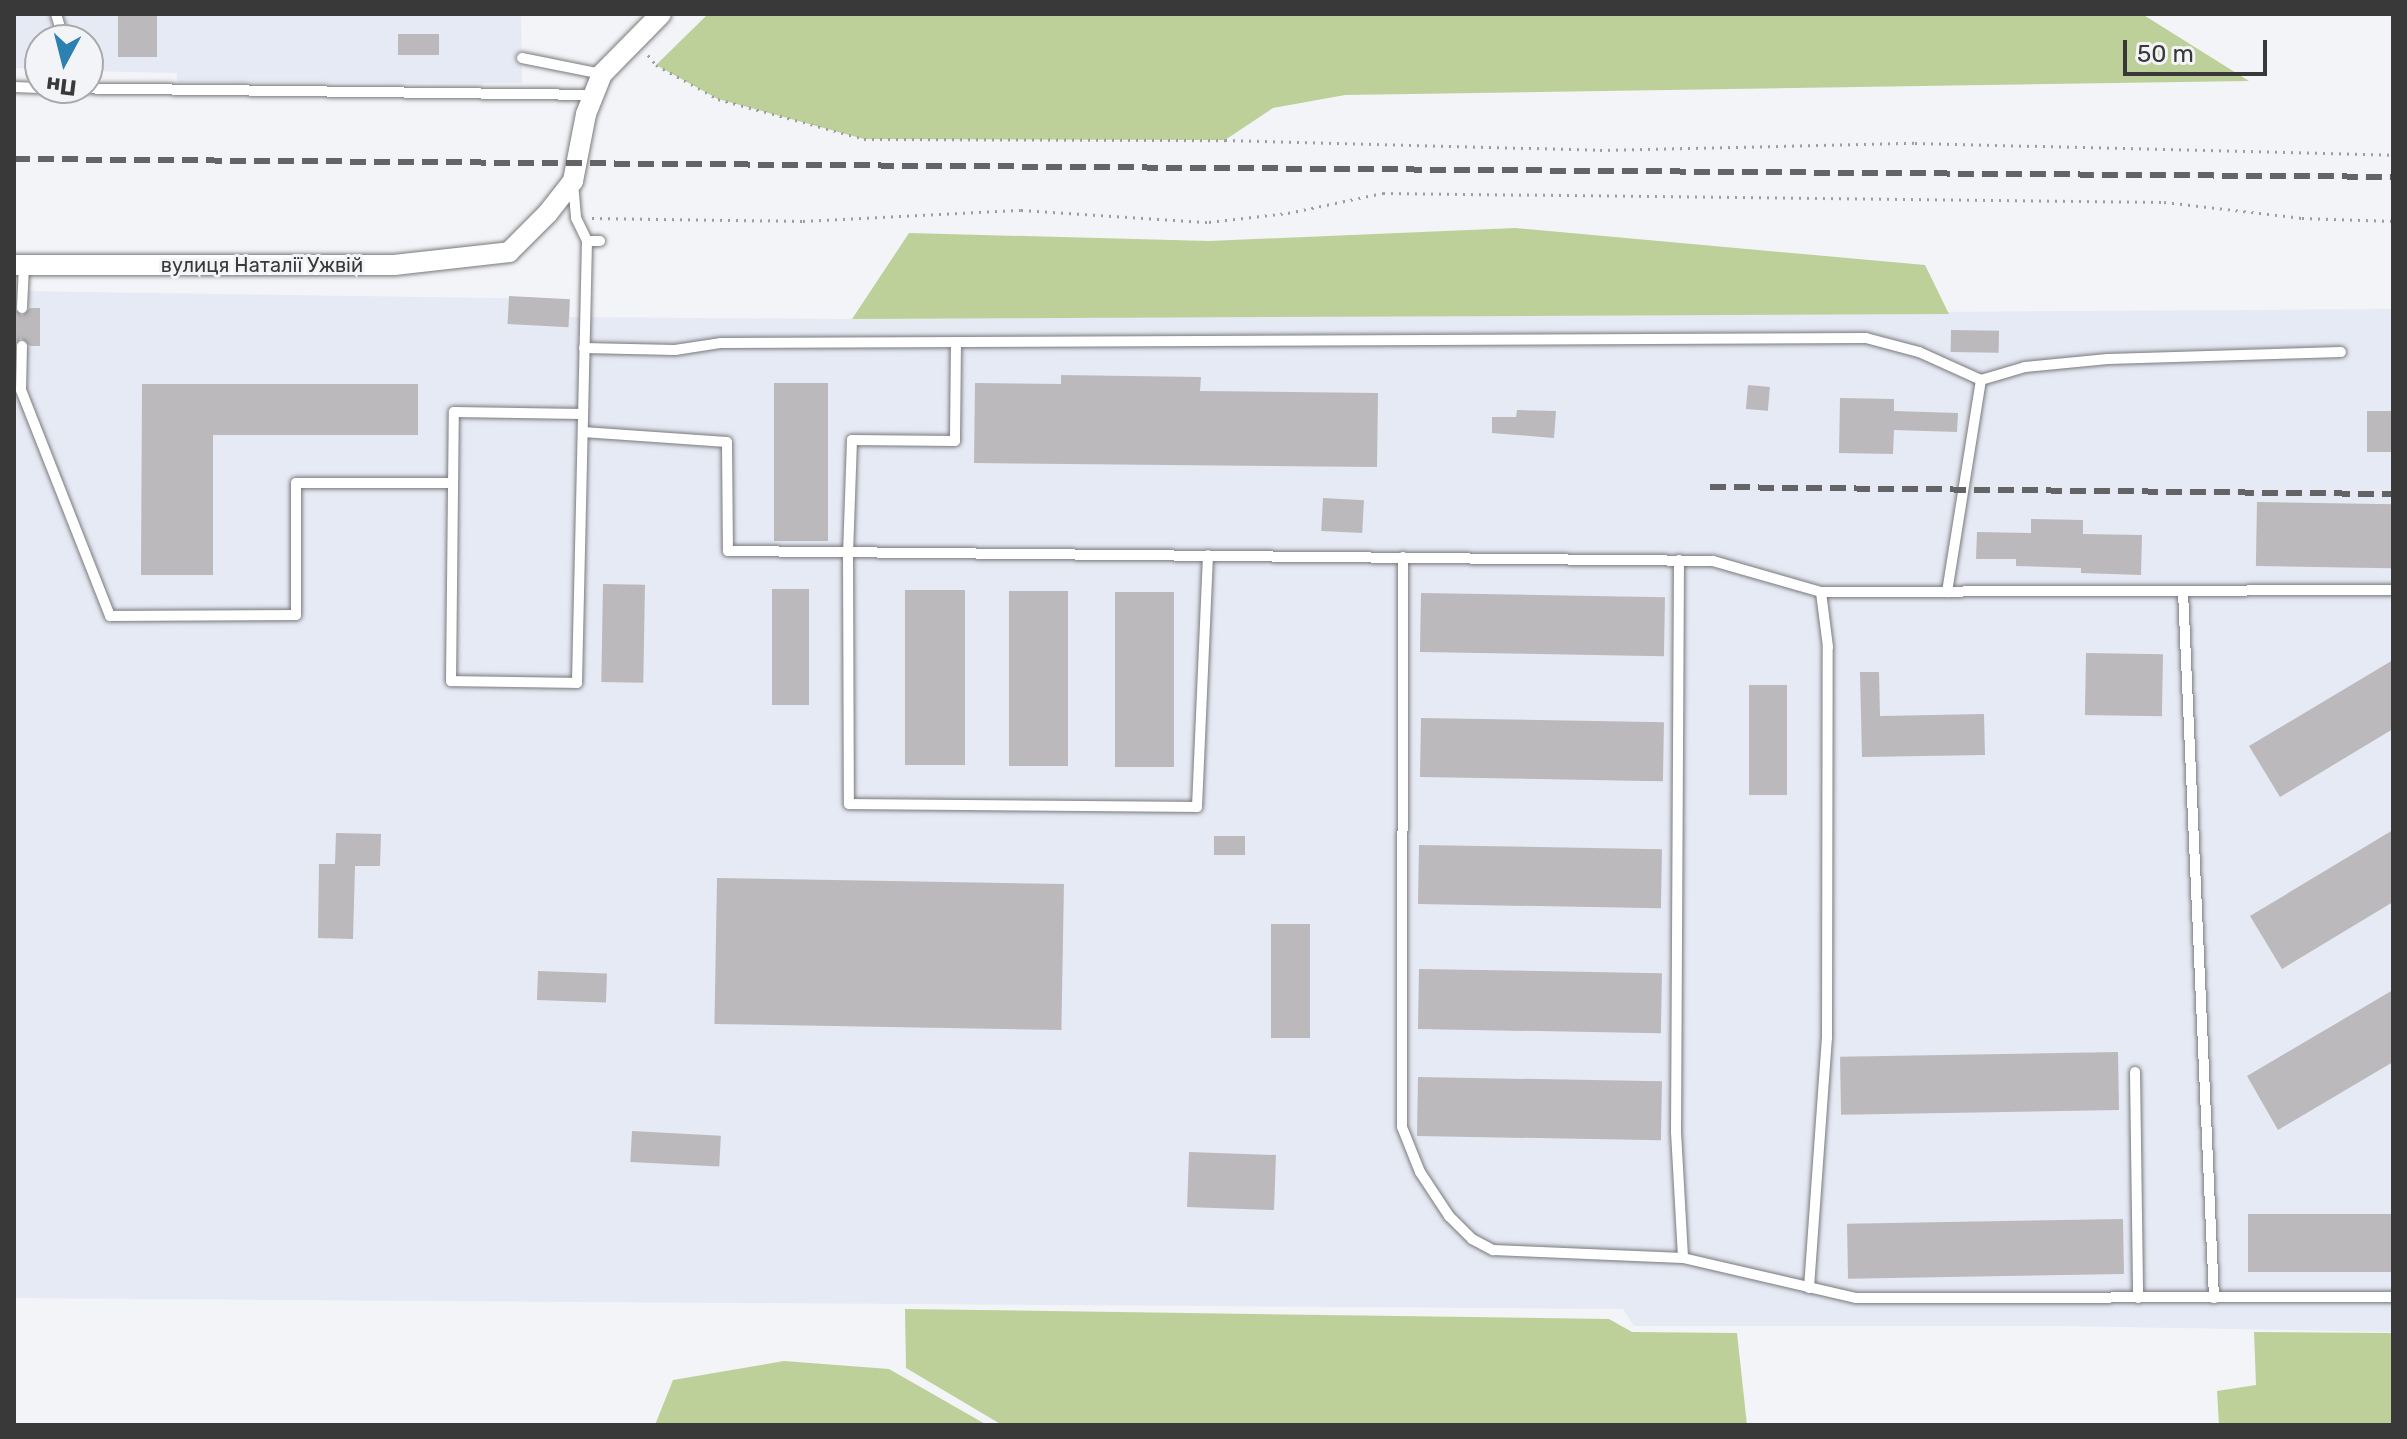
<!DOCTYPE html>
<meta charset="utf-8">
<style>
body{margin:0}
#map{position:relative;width:2407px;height:1439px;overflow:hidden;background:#f3f4f7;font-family:Rubik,sans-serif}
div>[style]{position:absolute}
.built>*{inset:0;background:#e6eaf4}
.green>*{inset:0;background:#bed09a}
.building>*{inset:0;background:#bbb9bb;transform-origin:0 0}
.path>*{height:3px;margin-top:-1.5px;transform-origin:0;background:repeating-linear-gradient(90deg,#9d9ea0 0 2px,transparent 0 8px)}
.roads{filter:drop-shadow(0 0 2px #797a7c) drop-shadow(0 0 2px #797a7c)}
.service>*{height:10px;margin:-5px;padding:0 5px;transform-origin:5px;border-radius:5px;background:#fff}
.minor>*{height:20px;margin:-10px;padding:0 10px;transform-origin:10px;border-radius:10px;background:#fff}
.rail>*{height:6px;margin-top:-3px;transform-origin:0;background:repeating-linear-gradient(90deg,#646466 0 16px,transparent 0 24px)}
span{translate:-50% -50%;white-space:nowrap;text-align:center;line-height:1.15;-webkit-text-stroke:6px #f3f4f7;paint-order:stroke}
.street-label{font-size:20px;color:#39393a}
.frame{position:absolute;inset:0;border:16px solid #39393a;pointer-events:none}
.north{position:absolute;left:24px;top:24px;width:80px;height:80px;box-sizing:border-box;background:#f3f4f7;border:2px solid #a9a9ab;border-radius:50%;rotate:187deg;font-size:22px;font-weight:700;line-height:32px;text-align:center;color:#39393a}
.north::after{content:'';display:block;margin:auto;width:28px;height:36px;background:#2c81b1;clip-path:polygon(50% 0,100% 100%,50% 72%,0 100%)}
.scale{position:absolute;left:2123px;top:40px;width:144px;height:36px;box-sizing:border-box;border:4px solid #39393a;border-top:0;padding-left:10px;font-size:24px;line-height:28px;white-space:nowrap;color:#39393a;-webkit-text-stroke:6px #f3f4f7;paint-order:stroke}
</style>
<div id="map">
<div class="built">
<div style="clip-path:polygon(14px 14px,521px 14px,522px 83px,177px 82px,177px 73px,88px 71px,88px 40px,40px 40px,40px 69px,14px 68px)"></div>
<div style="clip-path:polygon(14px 291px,570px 299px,570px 317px,852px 319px,2393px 309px,2393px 1332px,2062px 1326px,1634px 1326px,1623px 1309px,14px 1298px)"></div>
</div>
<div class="green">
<div style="clip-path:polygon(708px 14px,2142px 14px,2249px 81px,1345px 95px,1273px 108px,1225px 140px,864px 139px,718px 99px,656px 65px)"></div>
<div style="clip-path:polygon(1515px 228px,1925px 265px,1949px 314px,852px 319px,909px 233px,1209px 241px)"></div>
<div style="clip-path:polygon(905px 1309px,1609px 1319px,1632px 1332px,1737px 1333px,1747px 1425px,1002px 1425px,906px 1368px)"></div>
<div style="clip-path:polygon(2254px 1332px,2393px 1333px,2393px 1425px,2219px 1425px,2217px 1391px,2256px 1385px)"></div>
<div style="clip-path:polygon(784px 1361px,889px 1369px,987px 1425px,655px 1425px,673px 1380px)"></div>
</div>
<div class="building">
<div style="left:118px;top:14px;width:39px;height:43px"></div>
<div style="left:398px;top:34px;width:41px;height:21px"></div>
<div style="left:509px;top:296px;width:61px;height:28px;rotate:3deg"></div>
<div style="clip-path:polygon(14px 308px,22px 316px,30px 308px,40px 308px,40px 346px,30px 346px,21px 338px,14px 346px)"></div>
<div style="left:1951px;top:330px;width:48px;height:22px;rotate:1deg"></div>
<div style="clip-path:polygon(1061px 375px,1201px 377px,1200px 391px,1378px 393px,1377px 467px,974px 463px,975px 383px,1061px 384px)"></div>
<div style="left:774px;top:383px;width:54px;height:158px"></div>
<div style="clip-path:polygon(142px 384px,418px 384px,418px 435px,213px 435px,213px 575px,141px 575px)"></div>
<div style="left:1748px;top:385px;width:22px;height:24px;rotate:5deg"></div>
<div style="clip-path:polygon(1840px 398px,1894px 399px,1894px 411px,1958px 413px,1957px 432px,1894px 430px,1893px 454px,1839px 453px)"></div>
<div style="clip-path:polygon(1517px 410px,1556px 411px,1554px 438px,1492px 433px,1492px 417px,1516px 417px)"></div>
<div style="left:2367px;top:411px;width:26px;height:41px"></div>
<div style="left:1323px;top:498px;width:41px;height:33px;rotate:3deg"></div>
<div style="left:2257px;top:502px;width:136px;height:64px;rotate:1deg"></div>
<div style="clip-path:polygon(2031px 519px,2083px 520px,2083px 534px,2142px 535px,2141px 575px,2081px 573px,2081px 568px,2016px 566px,2016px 559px,1976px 559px,1977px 532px,2031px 533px)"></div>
<div style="left:603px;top:584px;width:42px;height:98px;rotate:1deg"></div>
<div style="left:772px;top:589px;width:37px;height:116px"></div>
<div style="left:905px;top:590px;width:60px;height:175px"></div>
<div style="left:1009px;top:591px;width:59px;height:175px"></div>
<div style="left:1115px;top:592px;width:59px;height:175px"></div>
<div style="left:1421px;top:593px;width:244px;height:59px;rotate:1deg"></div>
<div style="left:2086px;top:653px;width:77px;height:62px;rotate:1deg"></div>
<div style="clip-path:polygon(2393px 660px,2393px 729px,2280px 797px,2249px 746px)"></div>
<div style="clip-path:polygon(1860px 672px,1879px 672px,1880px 716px,1984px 714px,1985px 755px,1862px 757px)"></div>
<div style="left:1749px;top:685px;width:38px;height:110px"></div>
<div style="left:1421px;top:718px;width:243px;height:59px;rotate:1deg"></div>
<div style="clip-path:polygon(2393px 830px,2393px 902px,2282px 969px,2250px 916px)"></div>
<div style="clip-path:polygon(336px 833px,381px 834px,380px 866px,355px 866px,353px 939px,318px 938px,319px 864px,335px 864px)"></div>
<div style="left:1214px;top:836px;width:31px;height:19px"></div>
<div style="left:1419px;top:845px;width:243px;height:59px;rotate:1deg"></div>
<div style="left:717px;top:878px;width:347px;height:146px;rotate:1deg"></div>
<div style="left:1271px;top:924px;width:39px;height:114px"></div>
<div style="left:1419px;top:969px;width:243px;height:60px;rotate:1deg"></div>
<div style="left:538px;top:971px;width:69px;height:29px;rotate:2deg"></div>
<div style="clip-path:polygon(2393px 990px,2393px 1062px,2278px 1130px,2247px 1076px)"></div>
<div style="left:2118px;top:1052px;width:58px;height:278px;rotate:89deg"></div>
<div style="left:1418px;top:1077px;width:244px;height:59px;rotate:1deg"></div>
<div style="left:632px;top:1131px;width:89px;height:31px;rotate:3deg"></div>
<div style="left:1189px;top:1152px;width:87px;height:55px;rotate:2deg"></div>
<div style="left:2248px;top:1214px;width:145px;height:58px"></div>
<div style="left:2123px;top:1219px;width:55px;height:276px;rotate:89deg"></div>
</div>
<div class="path">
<div style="left:648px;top:55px;width:13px;rotate:51deg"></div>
<div style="left:656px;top:65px;width:71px;rotate:28.7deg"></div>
<div style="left:718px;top:99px;width:151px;rotate:15.3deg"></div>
<div style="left:864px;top:139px;width:361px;rotate:0.2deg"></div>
<div style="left:1225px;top:140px;width:375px;rotate:1.5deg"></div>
<div style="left:1600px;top:150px;width:315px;rotate:-1.3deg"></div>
<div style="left:1915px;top:143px;width:478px;rotate:1.4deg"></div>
<div style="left:592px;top:218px;width:211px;rotate:0.8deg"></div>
<div style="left:803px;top:221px;width:218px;rotate:-2.9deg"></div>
<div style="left:1021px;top:210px;width:188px;rotate:3.7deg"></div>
<div style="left:1209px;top:222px;width:80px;rotate:-6.5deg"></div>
<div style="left:1288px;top:213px;width:97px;rotate:-11.9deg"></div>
<div style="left:1383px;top:193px;width:781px;rotate:0.66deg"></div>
<div style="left:2164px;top:202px;width:139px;rotate:6.6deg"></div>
<div style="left:2302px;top:218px;width:91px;rotate:1.9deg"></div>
</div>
<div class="roads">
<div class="service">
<div style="left:56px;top:14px;width:27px;rotate:73deg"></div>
<div style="left:522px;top:58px;width:82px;rotate:11.3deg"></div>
<div style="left:14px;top:87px;width:26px;rotate:2deg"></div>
<div style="left:55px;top:88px;width:539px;rotate:0.74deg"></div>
<div style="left:573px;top:183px;width:35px;rotate:85deg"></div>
<div style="left:576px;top:218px;width:25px;rotate:64deg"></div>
<div style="left:587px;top:241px;width:442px;rotate:91.3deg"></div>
<div style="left:577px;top:683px;width:126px;rotate:-179.1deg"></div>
<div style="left:451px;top:681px;width:269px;rotate:-89.4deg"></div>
<div style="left:454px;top:412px;width:129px;rotate:0.9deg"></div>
<div style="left:587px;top:241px;width:13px"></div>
<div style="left:22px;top:308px;width:43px;rotate:-87.3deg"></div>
<div style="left:956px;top:342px;width:99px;rotate:90.6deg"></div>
<div style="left:955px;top:441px;width:103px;rotate:-179.4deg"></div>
<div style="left:852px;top:440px;width:112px;rotate:92deg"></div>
<div style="left:848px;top:552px;width:252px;rotate:89.8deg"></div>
<div style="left:849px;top:804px;width:348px;rotate:0.5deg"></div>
<div style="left:1197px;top:807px;width:252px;rotate:-87.5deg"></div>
<div style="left:22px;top:346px;width:44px;rotate:91.3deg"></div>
<div style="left:21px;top:390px;width:243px;rotate:68.5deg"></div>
<div style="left:110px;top:616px;width:186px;rotate:-0.3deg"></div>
<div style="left:296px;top:615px;width:132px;rotate:-90deg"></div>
<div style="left:296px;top:483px;width:157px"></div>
<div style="left:584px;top:348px;width:91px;rotate:1.3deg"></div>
<div style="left:675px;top:350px;width:47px;rotate:-8.7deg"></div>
<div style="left:721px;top:343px;width:1145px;rotate:-0.25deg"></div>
<div style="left:1866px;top:338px;width:55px;rotate:14.8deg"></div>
<div style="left:1919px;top:352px;width:68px;rotate:24.3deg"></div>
<div style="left:1981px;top:380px;width:46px;rotate:-16.5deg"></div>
<div style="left:2025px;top:367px;width:83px;rotate:-5.5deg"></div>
<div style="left:2108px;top:359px;width:233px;rotate:-1.7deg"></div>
<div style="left:583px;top:432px;width:144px;rotate:4deg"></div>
<div style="left:727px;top:442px;width:109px;rotate:89.5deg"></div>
<div style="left:728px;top:551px;width:985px;rotate:0.58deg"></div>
<div style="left:1713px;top:561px;width:112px;rotate:16deg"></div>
<div style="left:1821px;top:592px;width:572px;rotate:-0.2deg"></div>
<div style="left:1403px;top:557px;width:570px;rotate:90.1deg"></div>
<div style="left:1402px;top:1127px;width:48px;rotate:68.2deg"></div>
<div style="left:1420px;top:1172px;width:53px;rotate:56.6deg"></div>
<div style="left:1449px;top:1216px;width:33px;rotate:45deg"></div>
<div style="left:1472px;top:1239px;width:24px;rotate:28deg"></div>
<div style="left:1493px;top:1250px;width:190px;rotate:2.4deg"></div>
<div style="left:1683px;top:1258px;width:178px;rotate:13deg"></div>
<div style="left:1856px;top:1298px;width:537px;rotate:-0.11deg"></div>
<div style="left:1679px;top:560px;width:572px;rotate:90.3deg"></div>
<div style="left:1676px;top:1132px;width:126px;rotate:86.8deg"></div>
<div style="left:2183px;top:591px;width:708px;rotate:87.49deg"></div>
<div style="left:1947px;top:592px;width:215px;rotate:-80.9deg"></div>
<div style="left:2135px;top:1072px;width:226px;rotate:89.2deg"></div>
<div style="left:1809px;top:1288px;width:251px;rotate:-85.9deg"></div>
<div style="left:1827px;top:1038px;width:391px;rotate:-89.9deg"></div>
<div style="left:1828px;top:647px;width:55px;rotate:-97.3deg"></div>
</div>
<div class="minor">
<div style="left:14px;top:265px;width:380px"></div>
<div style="left:394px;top:265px;width:116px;rotate:-6.4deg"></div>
<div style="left:509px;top:252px;width:55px;rotate:-45deg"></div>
<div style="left:548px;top:213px;width:41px;rotate:-52deg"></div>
<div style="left:573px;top:181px;width:68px;rotate:-79deg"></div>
<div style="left:586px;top:114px;width:43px;rotate:-68.2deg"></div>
<div style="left:602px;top:74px;width:84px;rotate:-45.5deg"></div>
</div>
</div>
<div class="rail">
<div style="left:14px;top:159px;width:2379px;rotate:0.43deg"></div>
<div style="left:1710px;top:487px;width:683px;rotate:0.59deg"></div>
</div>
<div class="street-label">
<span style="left:262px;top:265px">вулиця Наталії Ужвій</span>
</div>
<div class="frame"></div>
<div class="north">Пн</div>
<div class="scale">50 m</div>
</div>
